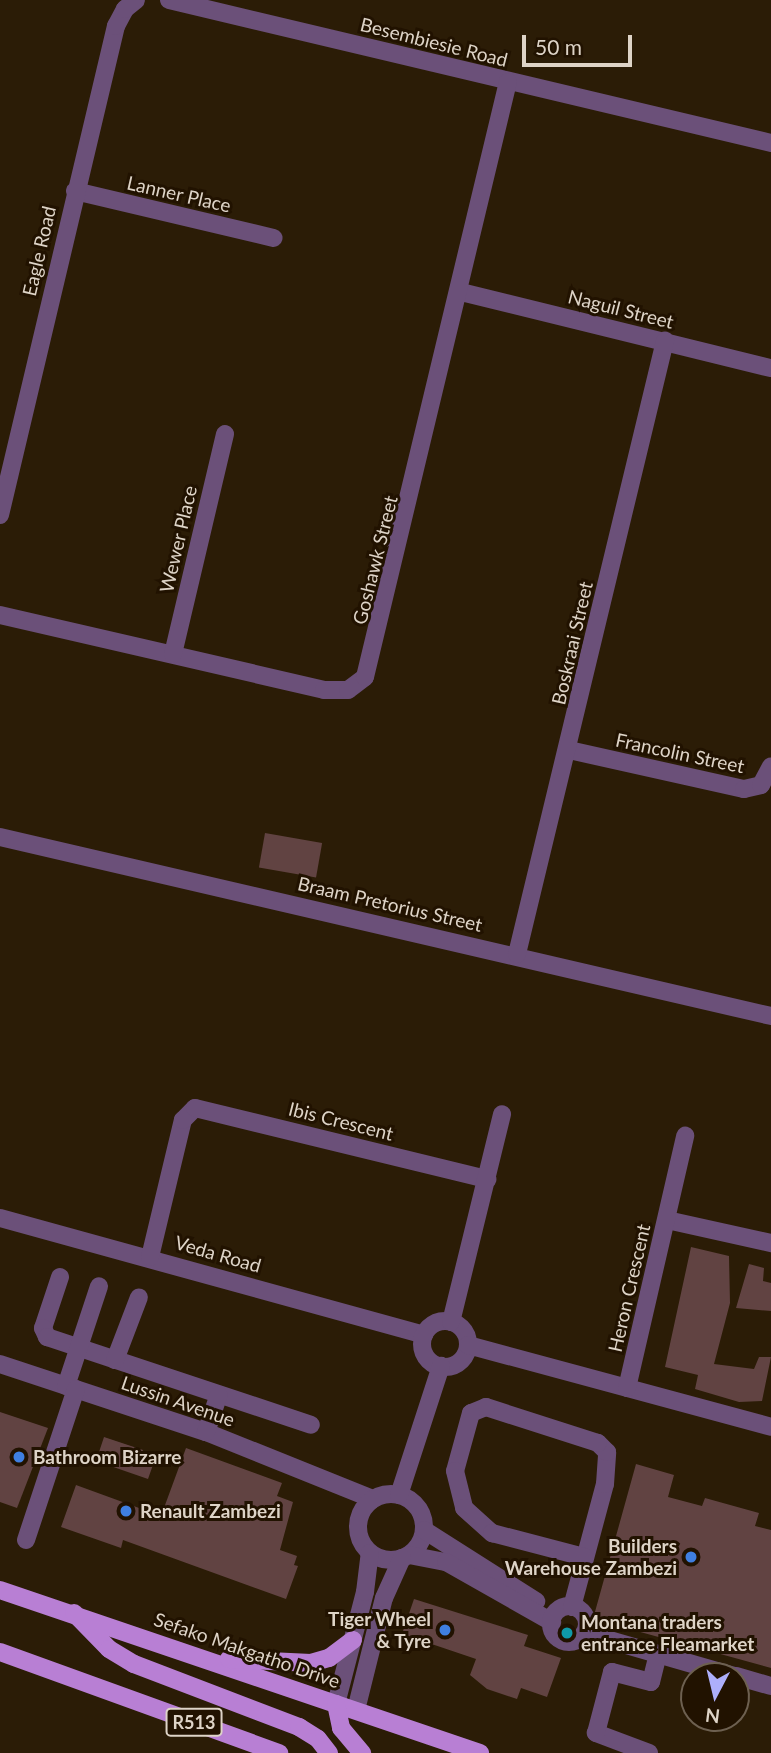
<!DOCTYPE html>
<style>
body{margin:0}
#map{position:relative;width:771px;height:1753px;overflow:hidden;background:#2b1c06;font-family:Lato,sans-serif}
div>[style]{position:absolute}
.building>*{inset:0;background:#614342;transform-origin:0 0}
.minor>*{height:18px;margin:-9px;padding:0 9px;transform-origin:9px;border-radius:9px;background:#6b5079}
.minor>.ring{margin:-9px;padding:0;box-sizing:content-box;background:none;border:18px solid #6b5079;border-radius:50%}
.major>*{height:18px;margin:-9px;padding:0 9px;transform-origin:9px;border-radius:9px;background:#b87fd4}
.dots>*{width:19px;height:19px;translate:-50% -50%;box-sizing:border-box;border:4px solid #211200;border-radius:50%}
span{translate:-50% -50%;white-space:nowrap;text-align:center;line-height:1.15;-webkit-text-stroke:6px #211200;paint-order:stroke}
.shield-label span{padding:2px 5px;background:#211200;border:2px solid;border-radius:5px;-webkit-text-stroke-width:0}
.shield-label{font-size:18px;color:#ded4c7;font-weight:700}
.street-label{font-size:19px;color:#ded4c7}
.poi-label{font-size:19px;color:#ded4c7;font-weight:700}
.left{translate:0 -50%;text-align:left}
.right{translate:-100% -50%;text-align:right}
.north{position:absolute;left:680px;top:1662px;width:70px;height:70px;box-sizing:border-box;background:#211200;border:2px solid #6d6050;border-radius:50%;rotate:187deg;font-size:19px;font-weight:700;line-height:28px;text-align:center;color:#ded4c7}
.north::after{content:'';display:block;margin:auto;width:24px;height:32px;background:#adaffb;clip-path:polygon(50% 0,100% 100%,50% 72%,0 100%)}
.scale{position:absolute;left:522px;top:35px;width:110px;height:32px;box-sizing:border-box;border:4px solid #ded4c7;border-top:0;padding-left:9px;font-size:21px;line-height:24px;white-space:nowrap;color:#ded4c7;-webkit-text-stroke:5px #211200;paint-order:stroke}
</style>
<div id="map">
<div class="building">
<div style="left:265px;top:833px;width:58px;height:35px;rotate:10deg"></div>
<div style="clip-path:polygon(691px 1247px,729px 1256px,730px 1303px,714px 1364px,754px 1369px,759px 1357px,771px 1357px,762px 1401px,739px 1402px,695px 1389px,698px 1375px,665px 1367px)"></div>
<div style="clip-path:polygon(749px 1264px,764px 1268px,763px 1281px,771px 1283px,771px 1311px,736px 1308px)"></div>
<div style="clip-path:polygon(0 1412px,48px 1428px,17px 1508px,0 1502px)"></div>
<div style="clip-path:polygon(104px 1437px,143px 1450px,141px 1457px,154px 1462px,148px 1479px,96px 1461px)"></div>
<div style="clip-path:polygon(186px 1448px,282px 1483px,277px 1496px,293px 1502px,280px 1550px,297px 1556px,294px 1565px,298px 1566px,286px 1599px,123px 1540px,121px 1548px,61px 1527px,76px 1485px,161px 1516px)"></div>
<div style="clip-path:polygon(636px 1464px,674px 1475px,668px 1497px,702px 1506px,705px 1498px,759px 1513px,755px 1526px,771px 1530px,771px 1668px,593px 1619px)"></div>
<div style="clip-path:polygon(414px 1599px,528px 1635px,524px 1646px,561px 1658px,547px 1697px,521px 1688px,517px 1699px,487px 1689px,470px 1675px,476px 1659px,402px 1634px)"></div>
</div>
<div class="minor">
<div style="left:169px;top:0;width:619px;rotate:13.36deg"></div>
<div style="left:75px;top:191px;width:204px;rotate:13.3deg"></div>
<div style="left:461px;top:292px;width:319px;rotate:13.8deg"></div>
<div style="left:0;top:515px;width:503px;rotate:-76.66deg"></div>
<div style="left:116px;top:26px;width:19px;rotate:-62deg"></div>
<div style="left:125px;top:9px;width:14px;rotate:-39deg"></div>
<div style="left:0;top:615px;width:333px;rotate:13deg"></div>
<div style="left:324px;top:690px;width:24px"></div>
<div style="left:348px;top:690px;width:21px;rotate:-37deg"></div>
<div style="left:365px;top:677px;width:612px;rotate:-76.49deg"></div>
<div style="left:173px;top:654px;width:226px;rotate:-76.7deg"></div>
<div style="left:569px;top:750px;width:179px;rotate:12.6deg"></div>
<div style="left:744px;top:789px;width:17px;rotate:-13deg"></div>
<div style="left:761px;top:785px;width:21px;rotate:-62deg"></div>
<div style="left:0;top:837px;width:792px;rotate:13.07deg"></div>
<div style="left:517px;top:954px;width:631px;rotate:-76.43deg"></div>
<div style="left:0;top:1218px;width:440px;rotate:15.4deg"></div>
<div style="left:667px;top:1220px;width:107px;rotate:12.5deg"></div>
<div style="left:150px;top:1257px;width:141px;rotate:-76.5deg"></div>
<div style="left:183px;top:1120px;width:17px;rotate:-45deg"></div>
<div style="left:195px;top:1108px;width:301px;rotate:13.7deg"></div>
<div style="left:60px;top:1277px;width:54px;rotate:108.4deg"></div>
<div style="left:43px;top:1328px;width:10px;rotate:66deg"></div>
<div style="left:47px;top:1337px;width:278px;rotate:18.4deg"></div>
<div class="ring" style="left:422px;top:1321px;width:28px;height:28px"></div>
<div style="left:451px;top:1322px;width:214px;rotate:-76.2deg"></div>
<div style="left:468px;top:1345px;width:314px;rotate:15.1deg"></div>
<div style="left:115px;top:1360px;width:67px;rotate:-69.1deg"></div>
<div style="left:0;top:1364px;width:217px;rotate:18.3deg"></div>
<div style="left:206px;top:1432px;width:180px;rotate:21.9deg"></div>
<div style="left:66px;top:1386px;width:105px;rotate:-71.7deg"></div>
<div style="left:627px;top:1388px;width:259px;rotate:-77deg"></div>
<div style="left:206px;top:1432px;width:39px;rotate:-71deg"></div>
<div class="ring" style="left:358px;top:1494px;width:48px;height:48px"></div>
<div style="left:399px;top:1495px;width:136px;rotate:-72deg"></div>
<div style="left:424px;top:1530px;width:133px;rotate:32.4deg"></div>
<div style="left:26px;top:1540px;width:159px;rotate:-71.7deg"></div>
<div style="left:409px;top:1555px;width:38px;rotate:11deg"></div>
<div style="left:446px;top:1562px;width:122px;rotate:29.5deg"></div>
<div class="ring" style="left:551px;top:1606px;width:18px;height:18px"></div>
<div style="left:572px;top:1607px;width:127px;rotate:-75deg"></div>
<div style="left:605px;top:1484px;width:32px;rotate:-86deg"></div>
<div style="left:607px;top:1452px;width:13px;rotate:-135deg"></div>
<div style="left:598px;top:1443px;width:118px;rotate:-162.2deg"></div>
<div style="left:486px;top:1407px;width:16px;rotate:158deg"></div>
<div style="left:471px;top:1413px;width:60px;rotate:105.4deg"></div>
<div style="left:455px;top:1471px;width:38px;rotate:76deg"></div>
<div style="left:464px;top:1508px;width:38px;rotate:42deg"></div>
<div style="left:492px;top:1533px;width:95px;rotate:14.6deg"></div>
<div style="left:585px;top:1633px;width:155px;rotate:16.1deg"></div>
<div style="left:736px;top:1676px;width:36px;rotate:16deg"></div>
<div style="left:336px;top:1704px;width:116px;rotate:-75.5deg"></div>
<div style="left:365px;top:1592px;width:39px;rotate:-83deg"></div>
<div style="left:356px;top:1710px;width:115px;rotate:-76deg"></div>
<div style="left:384px;top:1598px;width:44px;rotate:-65.8deg"></div>
<div style="left:649px;top:1753px;width:57px;rotate:-159.3deg"></div>
<div style="left:596px;top:1733px;width:63px;rotate:-75.3deg"></div>
<div style="left:612px;top:1672px;width:40px;rotate:14.4deg"></div>
<div style="left:651px;top:1682px;width:29px;rotate:-76deg"></div>
</div>
<div class="major">
<div style="left:0;top:1590px;width:507px;rotate:18.76deg"></div>
<div style="left:74px;top:1613px;width:50px;rotate:45.8deg"></div>
<div style="left:109px;top:1649px;width:29px;rotate:31deg"></div>
<div style="left:134px;top:1664px;width:177px;rotate:20.9deg"></div>
<div style="left:299px;top:1727px;width:22px;rotate:32deg"></div>
<div style="left:318px;top:1739px;width:18px;rotate:52deg"></div>
<div style="left:0;top:1652px;width:297px;rotate:19.9deg"></div>
<div style="left:229px;top:1659px;width:82px;rotate:2.8deg"></div>
<div style="left:311px;top:1663px;width:19px;rotate:-16deg"></div>
<div style="left:329px;top:1658px;width:30px;rotate:-37deg"></div>
<div style="left:336px;top:1704px;width:25px;rotate:78deg"></div>
<div style="left:341px;top:1728px;width:33px;rotate:50deg"></div>
</div>
<div class="dots">
<div style="left:19px;top:1457px;background:#3f7fe0"></div>
<div style="left:126px;top:1511px;background:#3f7fe0"></div>
<div style="left:691px;top:1557px;background:#3f7fe0"></div>
<div style="left:445px;top:1630px;background:#3f7fe0"></div>
<div style="left:567px;top:1633px;background:#0f9aa8"></div>
</div>
<div class="shield-label">
<span style="left:194px;top:1722px">R513</span>
</div>
<div class="street-label">
<span style="left:434px;top:42px;rotate:14deg">Besembiesie Road</span>
<span style="left:179px;top:194px;rotate:13deg">Lanner Place</span>
<span style="left:39px;top:251px;rotate:-77deg">Eagle Road</span>
<span style="left:621px;top:309px;rotate:14deg">Naguil Street</span>
<span style="left:178px;top:539px;rotate:-77deg">Wewer Place</span>
<span style="left:375px;top:560px;rotate:-76deg">Goshawk Street</span>
<span style="left:572px;top:643px;rotate:-77deg">Boskraai Street</span>
<span style="left:680px;top:753px;rotate:12deg">Francolin Street</span>
<span style="left:390px;top:904px;rotate:13deg">Braam Pretorius Street</span>
<span style="left:341px;top:1121px;rotate:14deg">Ibis Crescent</span>
<span style="left:218px;top:1254px;rotate:16deg">Veda Road</span>
<span style="left:629px;top:1288px;rotate:-77deg">Heron Crescent</span>
<span style="left:178px;top:1401px;rotate:19deg">Lussin Avenue</span>
<span style="left:247px;top:1650px;rotate:19deg">Sefako Makgatho Drive</span>
</div>
<div class="poi-label">
<span class="left" style="left:33px;top:1457px">Bathroom Bizarre</span>
<span class="left" style="left:140px;top:1511px">Renault Zambezi</span>
<span class="right" style="left:677px;top:1557px">Builders<br>Warehouse Zambezi</span>
<span class="right" style="left:431px;top:1630px">Tiger Wheel<br>&amp; Tyre</span>
<span class="left" style="left:581px;top:1633px">Montana traders<br>entrance Fleamarket</span>
</div>
<div class="north">N</div>
<div class="scale">50 m</div>
</div>
